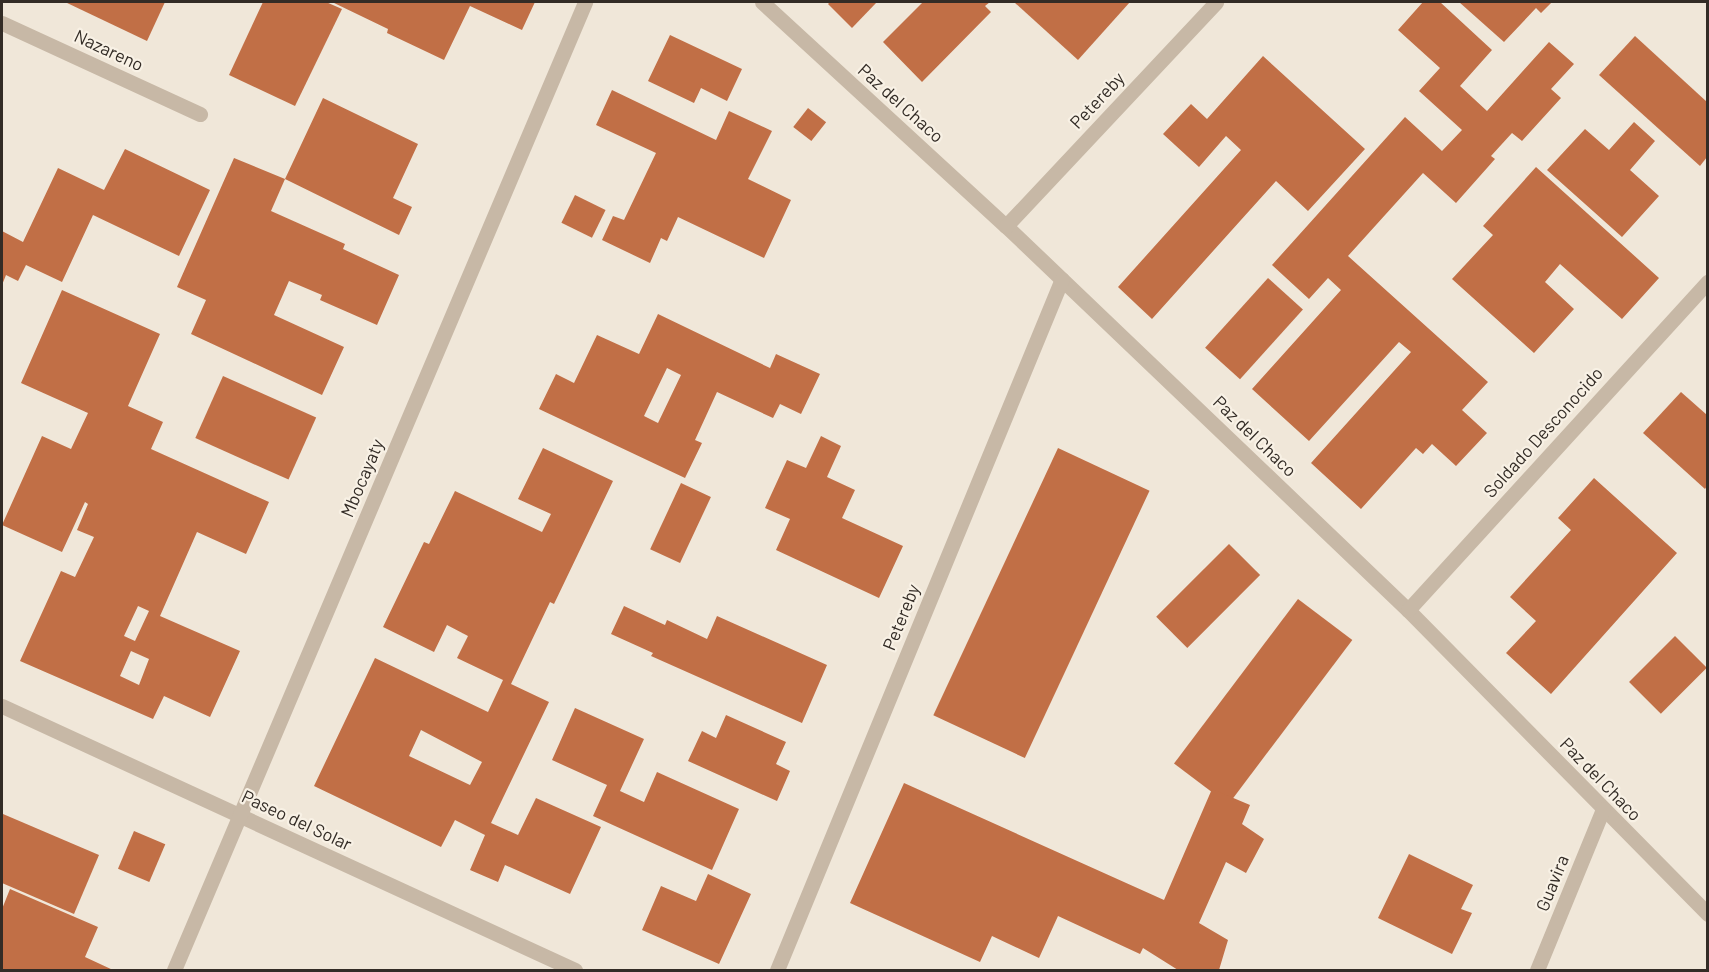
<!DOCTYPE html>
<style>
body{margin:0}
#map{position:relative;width:1709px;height:972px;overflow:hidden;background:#f0e7d9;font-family:Barlow,sans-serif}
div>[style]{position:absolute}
.building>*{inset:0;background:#c16f46;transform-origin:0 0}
.minor>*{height:15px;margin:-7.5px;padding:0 7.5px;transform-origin:7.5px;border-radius:7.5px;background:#c7b8a6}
span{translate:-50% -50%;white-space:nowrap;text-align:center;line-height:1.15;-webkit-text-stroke:4.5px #f8f1e5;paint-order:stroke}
.street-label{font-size:18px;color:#332c26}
.frame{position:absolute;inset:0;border:3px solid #332c26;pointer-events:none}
</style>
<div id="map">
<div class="building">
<div style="clip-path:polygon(65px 2px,165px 2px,147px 41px)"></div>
<div style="clip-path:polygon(263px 2px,326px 2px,342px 9px,295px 106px,229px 75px)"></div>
<div style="clip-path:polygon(332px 2px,535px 2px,522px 30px,470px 6px,444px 60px,387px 33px,388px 29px)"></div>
<div style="clip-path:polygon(830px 2px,877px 2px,852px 28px,828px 4px)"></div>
<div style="clip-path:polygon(923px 2px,990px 2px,985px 6px,991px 12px,922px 82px,883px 42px)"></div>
<div style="clip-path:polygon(1014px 2px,1130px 2px,1078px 60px)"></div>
<div style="clip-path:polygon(1423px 2px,1440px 2px,1492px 50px,1460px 86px,1487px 111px,1549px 42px,1574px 64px,1551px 89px,1561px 98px,1522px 141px,1512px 133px,1491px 156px,1495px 159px,1456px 203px,1423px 173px,1348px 256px,1488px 382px,1462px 410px,1487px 433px,1456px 466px,1432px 444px,1423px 454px,1416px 448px,1361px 509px,1311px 463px,1411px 352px,1399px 342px,1309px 441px,1252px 389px,1341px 290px,1328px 278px,1309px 299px,1272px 265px,1405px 117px,1442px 151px,1462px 130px,1419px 91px,1440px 68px,1398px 30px)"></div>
<div style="clip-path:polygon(1459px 2px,1552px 2px,1541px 13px,1536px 8px,1504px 42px)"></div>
<div style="clip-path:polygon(670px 35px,742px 69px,727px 101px,701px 88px,694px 103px,648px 81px)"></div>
<div style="clip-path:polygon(1635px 36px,1707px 102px,1707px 157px,1700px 166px,1599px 75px)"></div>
<div style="clip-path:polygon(1263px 56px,1365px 149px,1308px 211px,1276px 181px,1152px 319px,1118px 287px,1241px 150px,1226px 136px,1199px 167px,1163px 134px,1191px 104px,1207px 119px)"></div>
<div style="clip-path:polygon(612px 90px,716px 140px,729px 111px,772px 131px,748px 179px,791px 200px,764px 258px,678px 217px,667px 241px,661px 238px,650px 263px,602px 240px,613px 216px,624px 220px,656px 153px,596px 125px)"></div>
<div style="clip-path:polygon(323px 98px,418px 144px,393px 198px,412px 207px,399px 235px,285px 179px)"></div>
<div style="left:808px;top:108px;width:23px;height:24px;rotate:38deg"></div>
<div style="clip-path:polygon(1634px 122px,1655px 141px,1630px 170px,1659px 196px,1622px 237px,1547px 170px,1585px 129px,1609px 150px)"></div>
<div style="clip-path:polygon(125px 149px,210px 190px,179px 256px,93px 215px,62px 282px,26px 265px,18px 281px,6px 275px,2px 285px,2px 231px,23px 242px,58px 168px,104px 190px)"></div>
<div style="clip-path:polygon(234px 158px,285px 179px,271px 211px,345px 244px,343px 249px,399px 275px,377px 325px,320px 300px,322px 295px,289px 281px,274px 315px,344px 347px,322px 395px,191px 334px,206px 300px,177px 287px)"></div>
<div style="clip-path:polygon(1536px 167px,1659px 278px,1622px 319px,1560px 264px,1545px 282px,1574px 309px,1534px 353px,1452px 279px,1493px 235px,1483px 226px)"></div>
<div style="left:575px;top:195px;width:34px;height:31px;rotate:26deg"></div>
<div style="left:1268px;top:278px;width:47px;height:94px;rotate:42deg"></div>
<div style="clip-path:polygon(evenodd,62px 290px,160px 334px,128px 406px,163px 422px,151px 449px,269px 502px,246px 554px,197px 532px,160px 616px,240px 651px,210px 717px,164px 696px,153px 719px,20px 661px,61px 571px,75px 577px,94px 537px,77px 530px,88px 504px,85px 502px,62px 552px,2px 525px,42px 436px,71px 449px,88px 413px,21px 383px,62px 290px,138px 606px,149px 611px,135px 641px,124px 636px,138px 606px,62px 290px,131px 651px,149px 659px,139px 685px,120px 676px,131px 651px)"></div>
<div style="clip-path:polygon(evenodd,658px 314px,770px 368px,776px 354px,820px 374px,801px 414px,780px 404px,773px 418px,717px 392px,695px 440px,702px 443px,685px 478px,539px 409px,556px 374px,574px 383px,597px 335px,639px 354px,658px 314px,667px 368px,681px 375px,658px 423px,644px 416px,667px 368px)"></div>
<div style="left:223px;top:376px;width:102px;height:68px;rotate:24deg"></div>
<div style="clip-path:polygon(1681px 392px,1707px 415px,1707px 486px,1705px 489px,1643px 433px)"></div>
<div style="clip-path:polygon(821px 436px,841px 446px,827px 477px,855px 490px,842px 518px,903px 546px,879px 598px,776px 550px,790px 519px,765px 508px,787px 460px,806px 468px)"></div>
<div style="clip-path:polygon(evenodd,543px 448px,613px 481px,554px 604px,550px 602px,511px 684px,549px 702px,491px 823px,518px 835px,536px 798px,601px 827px,570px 894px,505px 865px,498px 882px,470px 870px,485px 835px,455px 820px,441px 847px,314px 786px,375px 658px,488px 712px,503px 680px,457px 658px,468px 636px,447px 625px,434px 652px,383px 627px,424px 542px,429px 544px,455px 491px,542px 532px,551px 514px,518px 499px,543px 448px,421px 730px,482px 762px,470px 785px,409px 756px,421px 730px)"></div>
<div style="left:1058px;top:448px;width:101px;height:295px;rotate:25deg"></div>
<div style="clip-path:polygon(1594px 478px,1677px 553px,1551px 694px,1506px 653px,1536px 621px,1510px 597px,1571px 530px,1558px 518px)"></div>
<div style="left:681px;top:483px;width:33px;height:73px;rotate:25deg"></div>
<div style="left:1229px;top:544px;width:44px;height:103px;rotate:45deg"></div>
<div style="left:1298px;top:599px;width:68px;height:206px;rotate:37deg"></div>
<div style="clip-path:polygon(624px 606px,665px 625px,667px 620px,707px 639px,717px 616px,827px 665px,802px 723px,651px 656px,653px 653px,611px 634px)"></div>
<div style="left:1675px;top:636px;width:45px;height:65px;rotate:45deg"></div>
<div style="clip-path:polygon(575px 708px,644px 739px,620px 791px,644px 802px,657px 772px,739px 809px,712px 870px,593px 816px,607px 785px,552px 760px)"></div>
<div style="clip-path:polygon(726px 715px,786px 742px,776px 764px,790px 771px,777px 801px,688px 761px,702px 731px,716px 738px)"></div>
<div style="clip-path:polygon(904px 783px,1164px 900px,1212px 789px,1250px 805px,1242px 824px,1264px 839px,1246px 873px,1226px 862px,1199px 923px,1228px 940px,1219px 970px,1178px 970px,1143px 948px,1140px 954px,1058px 916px,1039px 958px,992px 936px,980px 962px,850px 903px)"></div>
<div style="clip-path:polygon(3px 814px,99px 855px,74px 914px,2px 883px)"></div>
<div style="left:134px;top:831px;width:34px;height:41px;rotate:23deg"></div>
<div style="clip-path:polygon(1409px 854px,1473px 885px,1461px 909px,1472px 913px,1452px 954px,1378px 918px)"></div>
<div style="clip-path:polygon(708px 874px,751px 894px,719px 964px,642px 930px,661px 886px,696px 901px)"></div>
<div style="clip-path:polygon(10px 889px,98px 927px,85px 957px,113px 970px,2px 970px,2px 909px)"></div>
</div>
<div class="minor">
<div style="left:762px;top:2px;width:331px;rotate:42.6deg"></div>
<div style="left:1006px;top:226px;width:556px;rotate:43.69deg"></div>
<div style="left:1408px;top:610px;width:427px;rotate:45.4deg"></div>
<div style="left:2px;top:23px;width:218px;rotate:24.7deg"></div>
<div style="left:1006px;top:226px;width:307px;rotate:-46.8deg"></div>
<div style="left:1408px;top:610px;width:445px;rotate:-47.6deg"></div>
<div style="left:2px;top:706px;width:631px;rotate:24.74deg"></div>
<div style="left:174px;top:970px;width:1052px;rotate:-66.99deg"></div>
<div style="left:777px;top:970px;width:747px;rotate:-67.59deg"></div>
<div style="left:1537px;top:970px;width:174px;rotate:-67.7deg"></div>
</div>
<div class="street-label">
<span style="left:109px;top:50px;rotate:25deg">Nazareno</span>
<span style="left:1097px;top:100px;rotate:-47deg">Petereby</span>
<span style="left:901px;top:103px;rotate:42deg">Paz del Chaco</span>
<span style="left:1543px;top:432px;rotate:-48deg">Soldado Desconocido</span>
<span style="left:1255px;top:436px;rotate:44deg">Paz del Chaco</span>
<span style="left:362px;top:478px;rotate:-67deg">Mbocayaty</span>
<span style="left:901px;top:617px;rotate:-68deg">Petereby</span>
<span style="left:1601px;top:779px;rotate:46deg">Paz del Chaco</span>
<span style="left:297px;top:820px;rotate:25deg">Paseo del Solar</span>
<span style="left:1552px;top:883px;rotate:-68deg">Guavira</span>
</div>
<div class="frame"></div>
</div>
